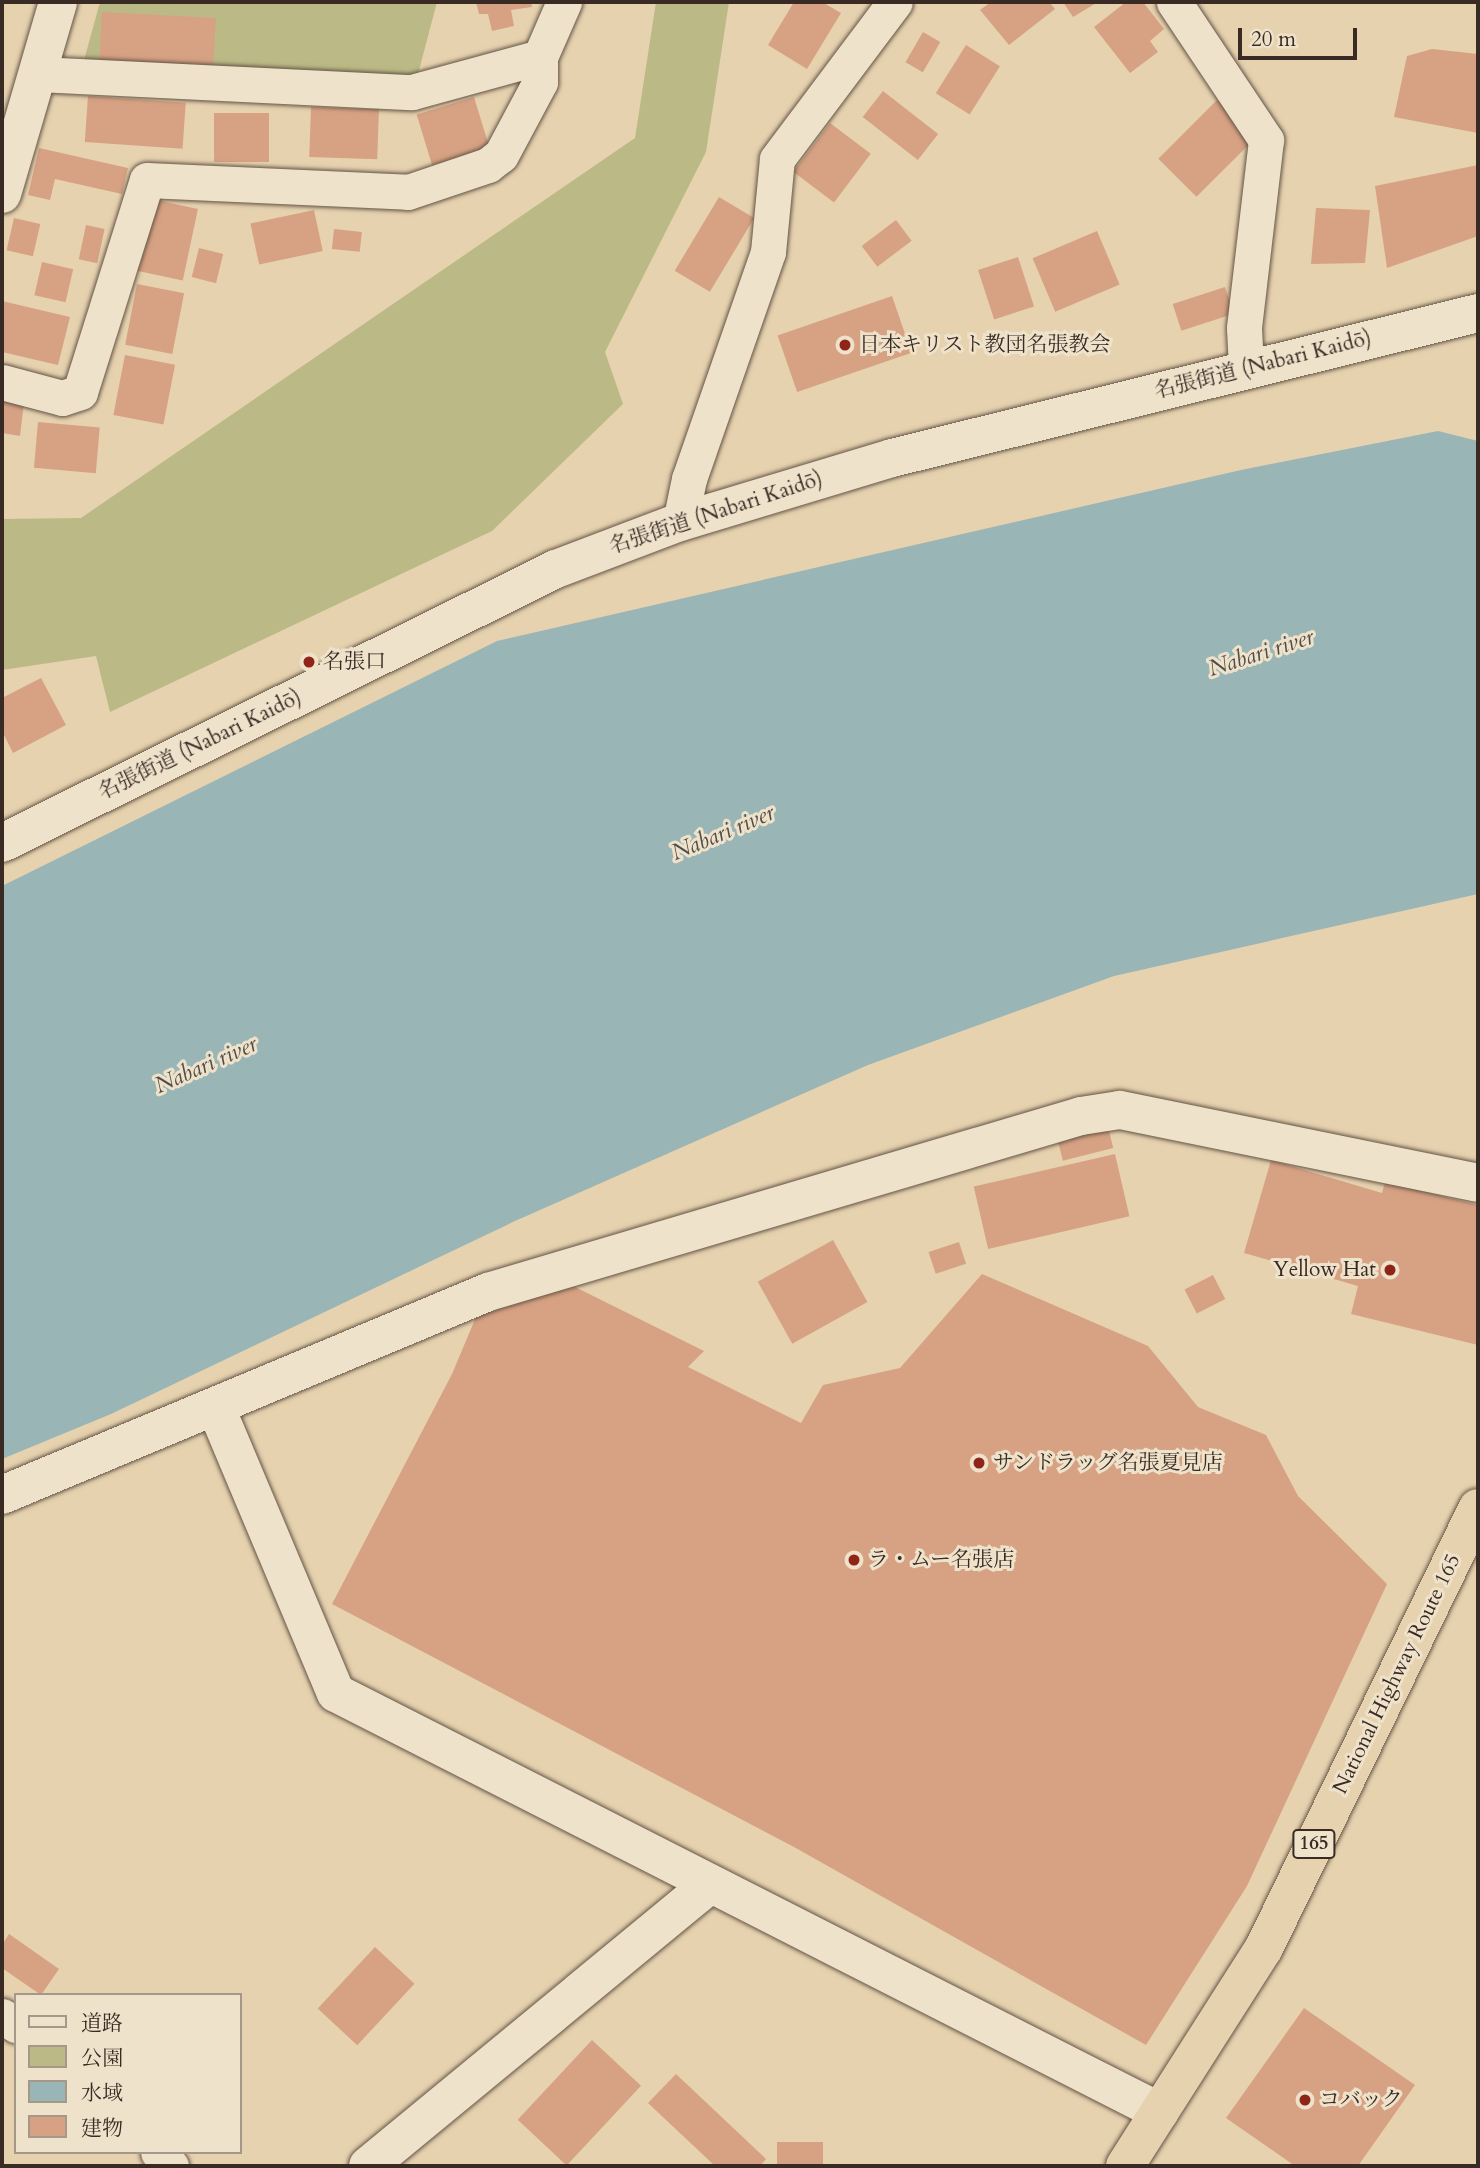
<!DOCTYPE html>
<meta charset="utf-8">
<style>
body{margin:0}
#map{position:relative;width:1480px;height:2168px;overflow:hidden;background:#e6d2af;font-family:Cardo,"Noto Serif JP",serif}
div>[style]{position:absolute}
.green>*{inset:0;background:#bbba86}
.water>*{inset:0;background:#9ab5b5}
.building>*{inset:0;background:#d7a283;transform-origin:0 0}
.roads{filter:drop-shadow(0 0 2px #645446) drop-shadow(0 0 2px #645446)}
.minor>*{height:35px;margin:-17.5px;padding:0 17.5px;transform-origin:17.5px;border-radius:17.5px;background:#efe2cb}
.tertiary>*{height:38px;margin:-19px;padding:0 19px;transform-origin:19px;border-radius:19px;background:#efe2cb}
.trunk>*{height:38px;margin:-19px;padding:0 19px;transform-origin:19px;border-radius:19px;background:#e6d2af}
.dots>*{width:19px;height:19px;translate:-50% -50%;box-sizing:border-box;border:4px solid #efe2cb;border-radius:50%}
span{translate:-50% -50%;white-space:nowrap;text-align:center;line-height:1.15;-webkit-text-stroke:6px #efe2cb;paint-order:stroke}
.shield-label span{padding:2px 5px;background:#efe2cb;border:2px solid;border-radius:5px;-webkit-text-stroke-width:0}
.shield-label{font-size:19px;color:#392a23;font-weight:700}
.poi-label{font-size:21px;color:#392a23}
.left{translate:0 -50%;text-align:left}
.right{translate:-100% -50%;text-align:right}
.street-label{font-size:21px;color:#392a23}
.water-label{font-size:23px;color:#514d48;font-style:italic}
.frame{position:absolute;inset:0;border:4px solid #392a23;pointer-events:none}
.legend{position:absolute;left:14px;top:1993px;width:228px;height:161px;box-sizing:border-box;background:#efe2cb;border:2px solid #a69888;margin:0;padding:9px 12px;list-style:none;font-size:21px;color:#392a23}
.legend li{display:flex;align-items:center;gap:14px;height:35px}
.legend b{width:35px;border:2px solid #a69888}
.scale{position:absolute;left:1238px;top:28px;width:119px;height:32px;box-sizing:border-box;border:4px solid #392a23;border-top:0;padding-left:9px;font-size:21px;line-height:24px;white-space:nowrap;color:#392a23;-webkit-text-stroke:5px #efe2cb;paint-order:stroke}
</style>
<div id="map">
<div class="green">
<div style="clip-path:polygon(100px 2px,437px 2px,417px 78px,83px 64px)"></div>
<div style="clip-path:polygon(656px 2px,729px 2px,706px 152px,605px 352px,623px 404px,492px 531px,110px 712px,96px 656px,2px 670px,2px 519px,81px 518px,635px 138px)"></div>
</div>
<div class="water">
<div style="clip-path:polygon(1438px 431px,1478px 441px,1478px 894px,1114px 976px,868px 1065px,515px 1221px,111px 1414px,2px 1459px,2px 886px,497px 641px,1241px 470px)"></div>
</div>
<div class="building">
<div style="clip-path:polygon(476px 2px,531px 2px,532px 7px,511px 10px,514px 26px,492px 31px,488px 14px,479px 14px)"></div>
<div style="clip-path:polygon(794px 2px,822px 2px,841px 13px,807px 69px,768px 45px)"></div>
<div style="clip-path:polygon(991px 2px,1049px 2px,1055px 9px,1009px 45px,980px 10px)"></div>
<div style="clip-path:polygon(1063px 2px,1098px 2px,1073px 17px)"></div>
<div style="clip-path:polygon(1126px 2px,1143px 2px,1164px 29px,1150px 41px,1158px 52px,1130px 73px,1094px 27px)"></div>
<div style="left:102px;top:12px;width:114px;height:49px;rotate:3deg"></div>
<div style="left:923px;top:32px;width:20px;height:35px;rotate:30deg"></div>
<div style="left:966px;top:45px;width:40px;height:57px;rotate:32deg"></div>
<div style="clip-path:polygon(1432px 49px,1478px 54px,1478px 133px,1394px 117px,1407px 56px)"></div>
<div style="left:883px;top:91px;width:70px;height:33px;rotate:38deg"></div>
<div style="left:88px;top:96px;width:98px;height:46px;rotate:4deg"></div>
<div style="left:474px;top:97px;width:53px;height:60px;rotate:73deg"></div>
<div style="left:1217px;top:100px;width:54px;height:83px;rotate:45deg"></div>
<div style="left:311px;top:107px;width:68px;height:50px;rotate:2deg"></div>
<div style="left:214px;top:113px;width:55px;height:49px"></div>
<div style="left:830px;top:123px;width:51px;height:61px;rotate:37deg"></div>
<div style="clip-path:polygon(39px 148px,128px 168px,122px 194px,55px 179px,50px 200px,28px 195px)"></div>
<div style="clip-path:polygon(1478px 165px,1478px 236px,1387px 268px,1375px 186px)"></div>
<div style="left:719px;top:197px;width:41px;height:86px;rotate:31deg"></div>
<div style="left:151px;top:199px;width:48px;height:73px;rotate:12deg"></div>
<div style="clip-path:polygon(1316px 208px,1370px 210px,1365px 263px,1311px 264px)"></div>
<div style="left:314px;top:210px;width:42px;height:65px;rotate:78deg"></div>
<div style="left:14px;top:218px;width:27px;height:33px;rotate:13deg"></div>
<div style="left:896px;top:220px;width:26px;height:43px;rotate:53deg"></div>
<div style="left:86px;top:225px;width:19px;height:35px;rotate:12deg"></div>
<div style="left:334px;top:229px;width:28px;height:20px;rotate:6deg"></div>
<div style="left:1097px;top:231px;width:58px;height:70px;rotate:67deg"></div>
<div style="left:199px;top:248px;width:25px;height:30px;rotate:14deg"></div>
<div style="left:1018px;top:257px;width:52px;height:42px;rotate:72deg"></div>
<div style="left:42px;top:262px;width:32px;height:34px;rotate:13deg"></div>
<div style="left:137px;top:284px;width:48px;height:62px;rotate:11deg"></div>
<div style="left:1225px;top:287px;width:28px;height:55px;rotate:72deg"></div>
<div style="left:892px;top:296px;width:60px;height:121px;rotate:71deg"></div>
<div style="clip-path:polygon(2px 301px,70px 317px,58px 365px,2px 352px)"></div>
<div style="left:125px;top:355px;width:51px;height:61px;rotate:11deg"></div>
<div style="clip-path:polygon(2px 391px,25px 394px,20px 436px,2px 433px)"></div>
<div style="left:38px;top:422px;width:62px;height:46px;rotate:5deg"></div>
<div style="clip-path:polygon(41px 678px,66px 725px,13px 753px,2px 731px,2px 698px)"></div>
<div style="left:1106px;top:1119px;width:30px;height:52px;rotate:76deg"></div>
<div style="left:1115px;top:1154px;width:64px;height:145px;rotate:77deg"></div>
<div style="clip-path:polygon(1271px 1160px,1382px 1193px,1385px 1182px,1478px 1205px,1478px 1345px,1351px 1314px,1358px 1286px,1244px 1253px)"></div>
<div style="left:833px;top:1240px;width:71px;height:86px;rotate:61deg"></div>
<div style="left:959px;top:1242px;width:23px;height:32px;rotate:72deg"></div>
<div style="clip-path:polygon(982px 1274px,1148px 1346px,1198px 1407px,1266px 1435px,1298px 1496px,1387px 1584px,1247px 1886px,1146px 2045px,794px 1847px,332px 1604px,452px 1374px,481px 1305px,567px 1283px,704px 1351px,688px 1367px,801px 1423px,823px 1385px,900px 1368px)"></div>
<div style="left:1213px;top:1275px;width:27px;height:32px;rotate:63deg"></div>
<div style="clip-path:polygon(9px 1934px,59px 1969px,41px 1995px,2px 1968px,2px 1945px)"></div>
<div style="left:375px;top:1947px;width:54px;height:84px;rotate:43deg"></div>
<div style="clip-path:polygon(1304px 2008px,1415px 2085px,1358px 2166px,1295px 2166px,1226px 2118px)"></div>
<div style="left:592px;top:2040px;width:67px;height:109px;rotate:43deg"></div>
<div style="clip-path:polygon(676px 2074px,766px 2159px,760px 2166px,715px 2166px,648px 2103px)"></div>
<div style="left:777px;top:2142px;width:46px;height:23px"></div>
</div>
<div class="roads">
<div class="minor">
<div style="left:1174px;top:2px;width:166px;rotate:56.3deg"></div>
<div style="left:1266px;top:140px;width:189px;rotate:96.7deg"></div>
<div style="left:1244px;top:328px;width:40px;rotate:87.1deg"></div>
<div style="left:38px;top:74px;width:374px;rotate:2.8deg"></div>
<div style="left:412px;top:92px;width:133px;rotate:-15.3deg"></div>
<div style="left:540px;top:57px;width:60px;rotate:-66.4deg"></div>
<div style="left:2px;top:382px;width:62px;rotate:14.9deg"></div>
<div style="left:62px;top:398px;width:19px;rotate:-18deg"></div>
<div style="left:80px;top:392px;width:222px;rotate:-72.5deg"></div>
<div style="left:147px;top:180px;width:261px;rotate:2.6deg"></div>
<div style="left:408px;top:192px;width:84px;rotate:-18.6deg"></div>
<div style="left:488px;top:165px;width:16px;rotate:-38deg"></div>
<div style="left:501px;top:155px;width:83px;rotate:-61.9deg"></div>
<div style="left:540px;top:82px;width:25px;rotate:-90deg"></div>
<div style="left:680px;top:522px;width:44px;rotate:-78.2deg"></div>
<div style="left:689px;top:479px;width:240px;rotate:-70.8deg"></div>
<div style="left:768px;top:252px;width:93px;rotate:-84.5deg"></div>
<div style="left:777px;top:159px;width:196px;rotate:-53.1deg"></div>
<div style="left:2px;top:2016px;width:17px;rotate:33deg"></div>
<div style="left:158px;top:2152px;width:19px;rotate:47deg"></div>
</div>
<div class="tertiary">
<div style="left:2px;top:194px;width:200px;rotate:-73.7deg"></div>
<div style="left:2px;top:843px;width:618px;rotate:-26.32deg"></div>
<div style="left:556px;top:569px;width:133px;rotate:-20.8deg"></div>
<div style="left:680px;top:522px;width:221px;rotate:-16.8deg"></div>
<div style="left:892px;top:458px;width:604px;rotate:-13.9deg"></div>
<div style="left:216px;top:1408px;width:309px;rotate:67.2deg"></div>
<div style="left:336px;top:1693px;width:924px;rotate:26.95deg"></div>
<div style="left:2px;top:1495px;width:527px;rotate:-22.67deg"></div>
<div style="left:488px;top:1292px;width:619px;rotate:-16.53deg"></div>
<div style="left:1081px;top:1116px;width:39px;rotate:-9deg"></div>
<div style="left:1120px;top:1110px;width:365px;rotate:11.5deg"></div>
<div style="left:368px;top:2166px;width:443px;rotate:-39.5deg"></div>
</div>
<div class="trunk">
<div style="left:1125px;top:2166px;width:259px;rotate:-57.5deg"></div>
<div style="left:1264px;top:1948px;width:489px;rotate:-64.1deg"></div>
</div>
</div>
<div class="dots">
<div style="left:845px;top:345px;background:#8f2418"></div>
<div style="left:309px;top:662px;background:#8f2418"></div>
<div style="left:1390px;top:1270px;background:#8f2418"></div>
<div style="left:979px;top:1463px;background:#8f2418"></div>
<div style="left:854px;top:1560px;background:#8f2418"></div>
<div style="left:1305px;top:2100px;background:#8f2418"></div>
</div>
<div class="shield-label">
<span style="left:1314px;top:1844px">165</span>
</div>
<div class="poi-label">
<span class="left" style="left:859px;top:345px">日本キリスト教団名張教会</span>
<span class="left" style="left:323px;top:662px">名張口</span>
<span class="right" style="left:1376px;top:1270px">Yellow Hat</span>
<span class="left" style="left:993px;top:1463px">サンドラッグ名張夏見店</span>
<span class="left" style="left:868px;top:1560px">ラ・ムー名張店</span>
<span class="left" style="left:1319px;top:2100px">コバック</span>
</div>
<div class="street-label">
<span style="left:1263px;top:365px;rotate:-14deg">名張街道 (Nabari Kaidō)</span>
<span style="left:716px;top:513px;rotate:-18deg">名張街道 (Nabari Kaidō)</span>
<span style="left:200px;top:745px;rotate:-26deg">名張街道 (Nabari Kaidō)</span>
<span style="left:1397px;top:1674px;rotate:-64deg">National Highway Route 165</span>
</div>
<div class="water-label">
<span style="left:1261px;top:653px;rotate:-18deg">Nabari river</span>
<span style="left:723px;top:833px;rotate:-23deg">Nabari river</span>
<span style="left:206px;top:1065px;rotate:-24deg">Nabari river</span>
</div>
<div class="frame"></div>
<ul class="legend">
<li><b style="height:9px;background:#efe2cb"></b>道路</li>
<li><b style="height:19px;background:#bbba86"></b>公園</li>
<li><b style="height:19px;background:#9ab5b5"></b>水域</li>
<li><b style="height:19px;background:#d7a283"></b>建物</li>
</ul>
<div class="scale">20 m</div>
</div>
